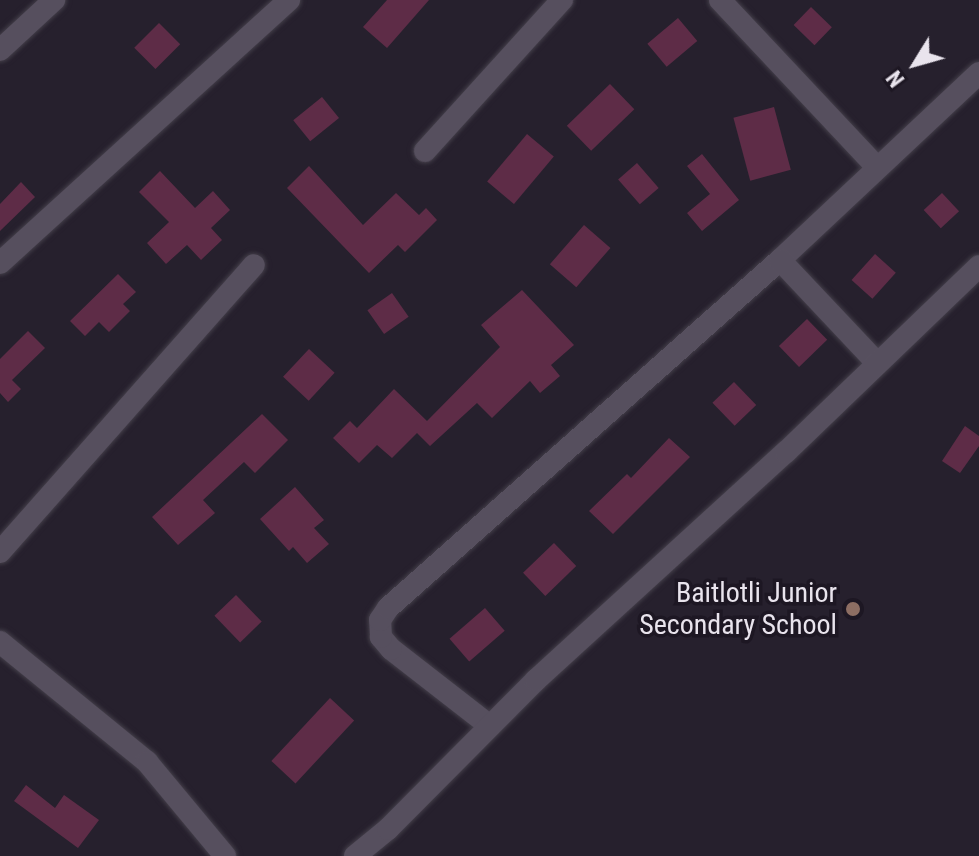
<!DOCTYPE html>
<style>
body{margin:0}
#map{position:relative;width:979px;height:856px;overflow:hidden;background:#26202d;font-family:"Roboto Condensed",sans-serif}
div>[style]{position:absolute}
.building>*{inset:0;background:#5e2c47;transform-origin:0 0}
.roads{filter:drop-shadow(0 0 2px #433e49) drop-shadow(0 0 2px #433e49)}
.minor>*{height:22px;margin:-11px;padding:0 11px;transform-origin:11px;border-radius:11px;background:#564f5e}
.dots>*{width:22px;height:22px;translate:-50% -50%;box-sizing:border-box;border:4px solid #1d1723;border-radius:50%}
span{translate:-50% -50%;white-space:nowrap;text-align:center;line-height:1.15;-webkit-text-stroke:7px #1d1723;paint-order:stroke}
.poi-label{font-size:28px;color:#e9e4ed}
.right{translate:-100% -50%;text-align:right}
.north{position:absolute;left:875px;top:24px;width:80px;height:80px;-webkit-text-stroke:6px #1d1723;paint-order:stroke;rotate:233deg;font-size:22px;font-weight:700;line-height:32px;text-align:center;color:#e9e4ed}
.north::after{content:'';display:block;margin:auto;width:28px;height:36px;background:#e9e4ed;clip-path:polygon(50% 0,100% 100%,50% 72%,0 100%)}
</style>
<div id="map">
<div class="building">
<div style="clip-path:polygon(387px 0,429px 0,387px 48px,363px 27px)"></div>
<div style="left:811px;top:7px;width:29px;height:25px;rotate:44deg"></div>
<div style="left:678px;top:18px;width:30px;height:40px;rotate:50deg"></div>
<div style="left:159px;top:23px;width:30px;height:35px;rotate:45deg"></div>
<div style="left:610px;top:84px;width:35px;height:60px;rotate:46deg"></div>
<div style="left:322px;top:97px;width:27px;height:37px;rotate:51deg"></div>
<div style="left:774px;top:107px;width:65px;height:42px;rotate:75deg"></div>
<div style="left:527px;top:134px;width:35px;height:62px;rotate:40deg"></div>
<div style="clip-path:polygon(702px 154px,739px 200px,702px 231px,687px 213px,710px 194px,687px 166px)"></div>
<div style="left:637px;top:163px;width:33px;height:25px;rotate:49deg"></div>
<div style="clip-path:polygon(309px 166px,363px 225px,396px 193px,419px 215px,426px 208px,437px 220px,405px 252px,398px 245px,369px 273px,287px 188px)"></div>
<div style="clip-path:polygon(160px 171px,195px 208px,213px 191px,230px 210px,211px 228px,222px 240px,201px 260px,187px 245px,166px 264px,147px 243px,169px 222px,139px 192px)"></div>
<div style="clip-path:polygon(21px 182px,35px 197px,0 231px,0 204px)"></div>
<div style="left:942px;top:193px;width:25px;height:25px;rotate:47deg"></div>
<div style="left:584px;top:225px;width:35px;height:52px;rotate:41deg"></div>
<div style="left:875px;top:254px;width:28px;height:35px;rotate:42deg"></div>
<div style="clip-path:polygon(118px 274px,136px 292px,123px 304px,130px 311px,109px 332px,99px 322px,85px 336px,70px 321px)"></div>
<div style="clip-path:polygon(522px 290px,574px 345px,551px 365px,560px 376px,540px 393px,530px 381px,492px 418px,477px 403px,430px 446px,417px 433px,392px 458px,377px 445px,359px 463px,333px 438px,350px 421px,357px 428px,394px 389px,427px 421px,500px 347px,481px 325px)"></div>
<div style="left:392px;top:293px;width:29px;height:30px;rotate:55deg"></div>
<div style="left:807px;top:319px;width:29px;height:39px;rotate:46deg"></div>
<div style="clip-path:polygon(28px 331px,45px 348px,12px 380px,21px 389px,8px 402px,0 393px,0 359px)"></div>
<div style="left:309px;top:349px;width:35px;height:38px;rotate:43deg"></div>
<div style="left:734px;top:382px;width:32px;height:30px;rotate:46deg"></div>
<div style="clip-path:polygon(262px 414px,288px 440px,255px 473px,244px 462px,203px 500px,215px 513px,178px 545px,152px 517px)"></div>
<div style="clip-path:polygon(965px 426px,979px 436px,979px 446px,960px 473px,942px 461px)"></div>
<div style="clip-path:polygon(669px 438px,690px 457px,613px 534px,589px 511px,627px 474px,631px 478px)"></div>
<div style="clip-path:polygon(295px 487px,324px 520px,314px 528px,329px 544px,307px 563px,293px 547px,289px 551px,260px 519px)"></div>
<div style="left:554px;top:543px;width:32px;height:43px;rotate:46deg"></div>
<div style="left:236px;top:595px;width:37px;height:30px;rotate:46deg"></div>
<div style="left:485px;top:608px;width:30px;height:47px;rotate:49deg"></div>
<div style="left:330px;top:698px;width:33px;height:86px;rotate:43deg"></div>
<div style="clip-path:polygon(26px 785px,55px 808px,64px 795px,99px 820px,78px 848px,14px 801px)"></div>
</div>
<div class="roads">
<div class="minor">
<div style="left:720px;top:0;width:229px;rotate:46.8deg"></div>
<div style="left:0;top:50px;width:74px;rotate:-42.8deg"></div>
<div style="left:425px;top:151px;width:204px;rotate:-47.8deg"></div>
<div style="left:780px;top:260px;width:273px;rotate:-43.2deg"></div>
<div style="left:0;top:263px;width:391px;rotate:-42.3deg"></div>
<div style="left:0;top:552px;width:383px;rotate:-48.5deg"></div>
<div style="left:0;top:642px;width:190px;rotate:39.2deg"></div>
<div style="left:147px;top:762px;width:122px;rotate:50.3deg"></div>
<div style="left:490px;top:726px;width:125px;rotate:-142.1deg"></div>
<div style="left:391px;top:649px;width:16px;rotate:-130deg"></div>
<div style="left:381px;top:637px;width:17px;rotate:-93deg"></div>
<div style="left:380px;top:620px;width:14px;rotate:-56deg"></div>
<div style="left:388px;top:608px;width:524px;rotate:-41.6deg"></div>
<div style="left:780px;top:260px;width:141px;rotate:46.7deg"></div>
<div style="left:355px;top:856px;width:43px;rotate:-39.3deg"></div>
<div style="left:388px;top:829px;width:210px;rotate:-45.2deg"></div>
<div style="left:536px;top:680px;width:338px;rotate:-42.4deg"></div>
<div style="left:786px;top:452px;width:268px;rotate:-43.9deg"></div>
</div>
</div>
<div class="dots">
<div style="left:853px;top:609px;background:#8d6e63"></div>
</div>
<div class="poi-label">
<span class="right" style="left:837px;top:609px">Baitlotli Junior<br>Secondary School</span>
</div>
<div class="north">N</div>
</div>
